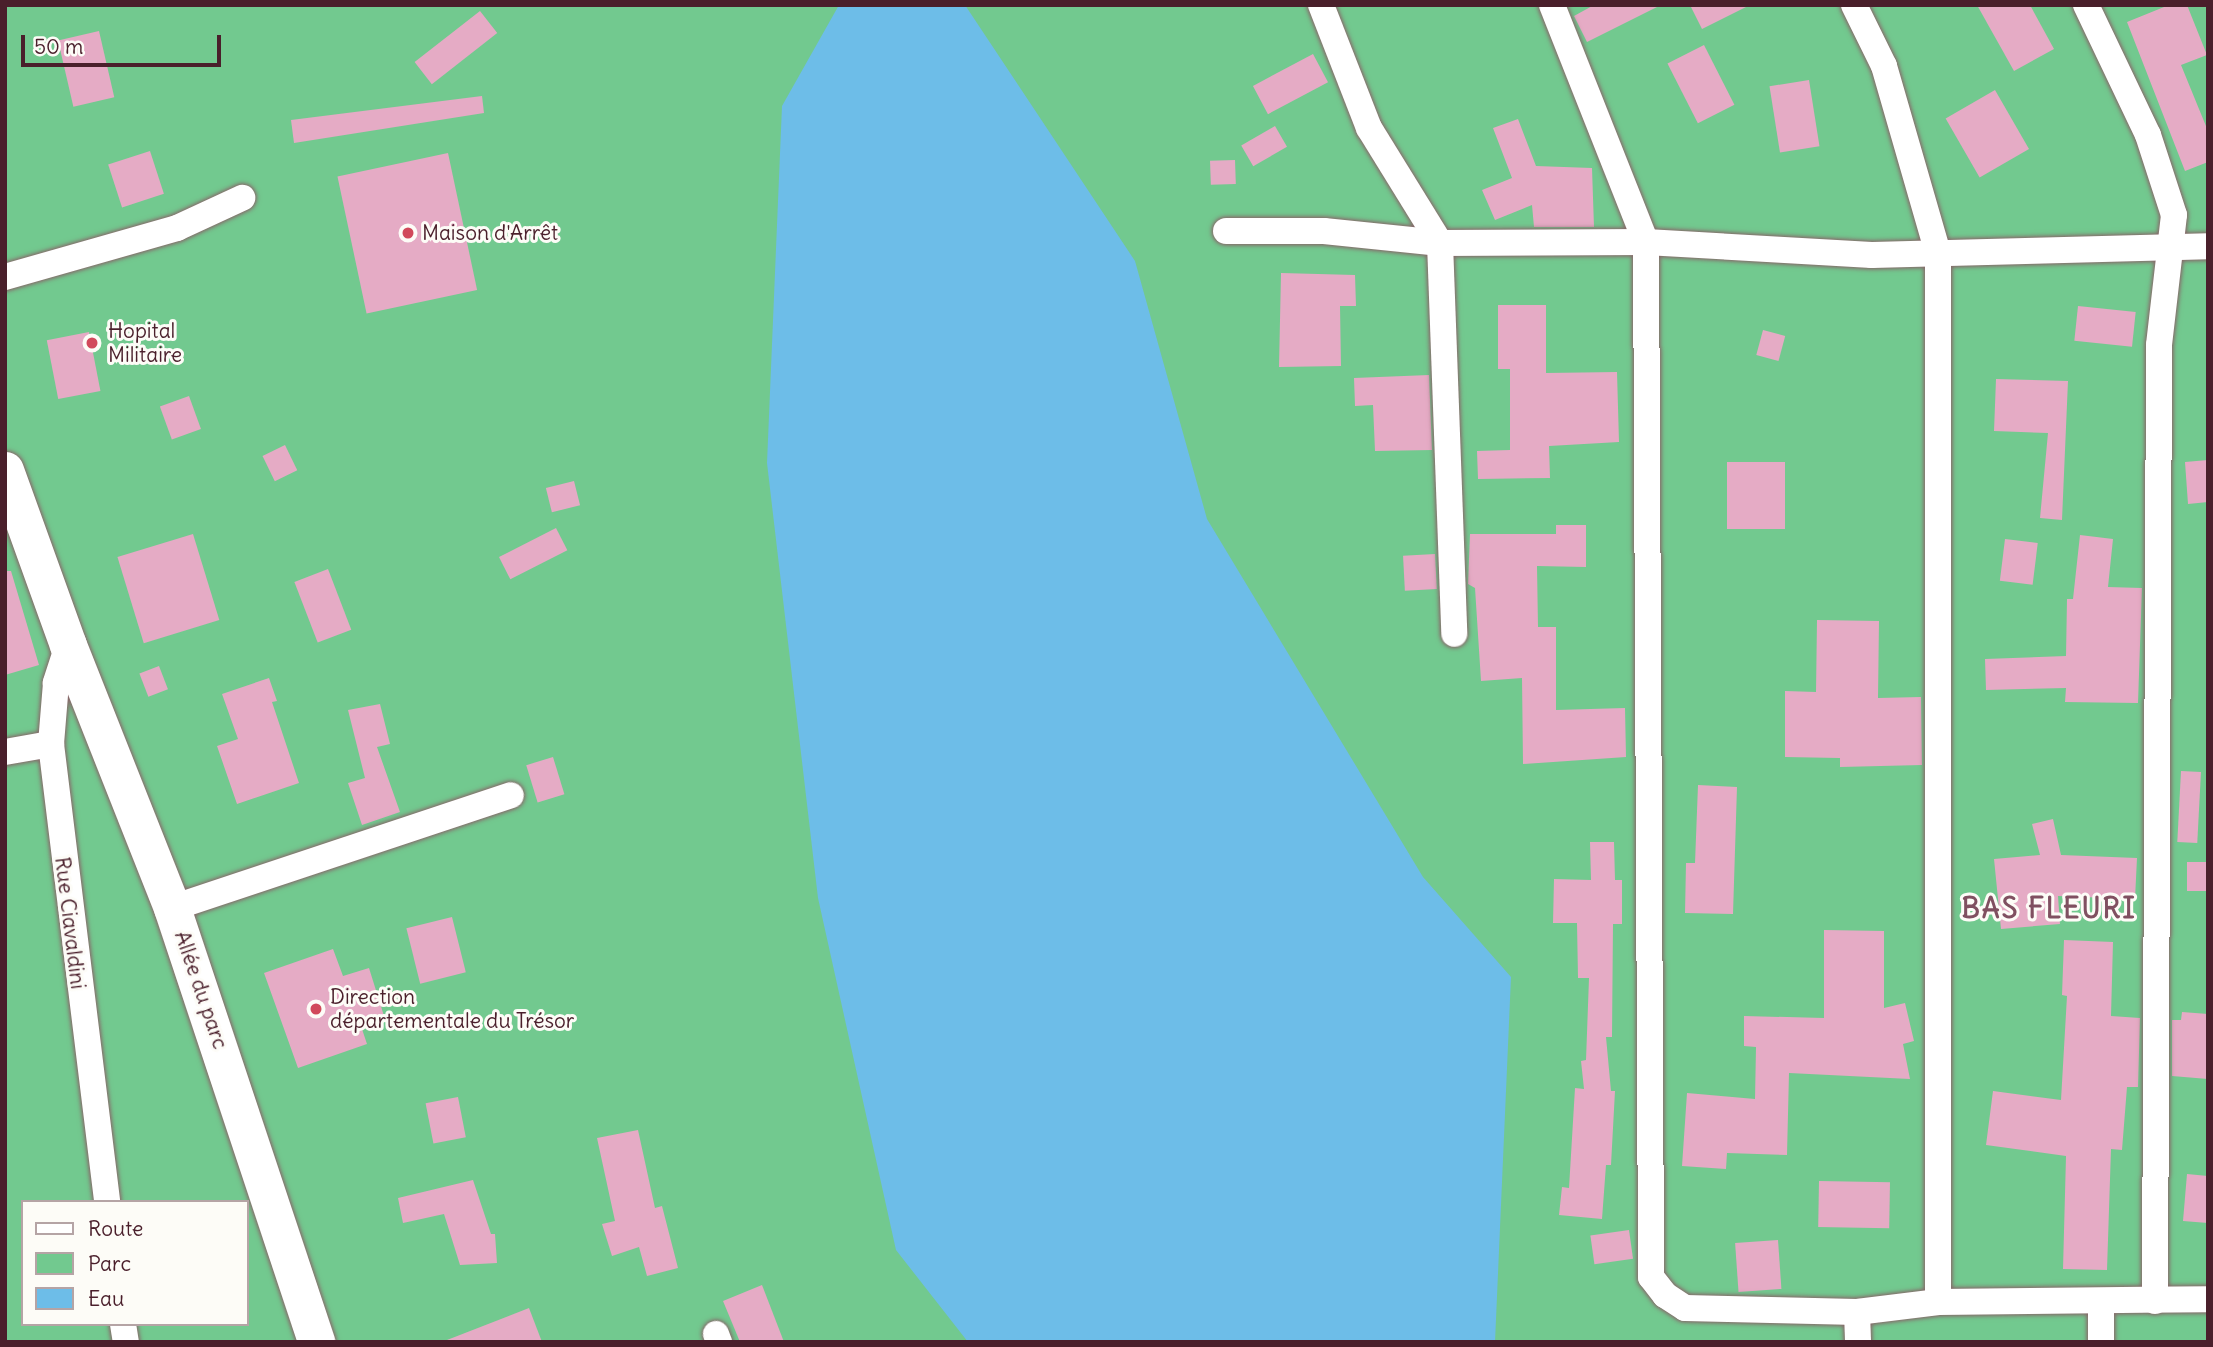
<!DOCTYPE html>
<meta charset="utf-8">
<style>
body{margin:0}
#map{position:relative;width:2213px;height:1347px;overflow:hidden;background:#f8eddc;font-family:Delius,sans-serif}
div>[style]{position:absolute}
.green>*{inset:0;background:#72c98f}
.water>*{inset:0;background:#6dbde8}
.building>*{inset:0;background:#e5abc5;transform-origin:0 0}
.roads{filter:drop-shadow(0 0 2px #876769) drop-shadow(0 0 2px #876769)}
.street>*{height:26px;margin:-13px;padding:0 13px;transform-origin:13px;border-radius:13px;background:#fff}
.secondary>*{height:37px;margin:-18.5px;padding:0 18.5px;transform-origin:18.5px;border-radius:18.5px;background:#fff}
.dots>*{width:19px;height:19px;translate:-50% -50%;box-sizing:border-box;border:4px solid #fdfcf7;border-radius:50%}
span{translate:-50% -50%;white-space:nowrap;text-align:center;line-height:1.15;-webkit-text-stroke:6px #fdfcf7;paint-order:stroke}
.poi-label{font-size:21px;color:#4a1f2b}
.left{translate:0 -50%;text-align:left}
.street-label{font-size:21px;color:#4a1f2b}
.district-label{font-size:28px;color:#805061;font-weight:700;letter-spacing:2px}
.frame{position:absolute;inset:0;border:7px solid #4a1f2b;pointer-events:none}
.legend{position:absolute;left:21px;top:1200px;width:228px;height:126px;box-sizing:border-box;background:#fdfcf7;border:2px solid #b5a4a5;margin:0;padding:9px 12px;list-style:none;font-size:21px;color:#4a1f2b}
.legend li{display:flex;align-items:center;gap:14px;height:35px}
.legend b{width:35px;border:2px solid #b5a4a5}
.scale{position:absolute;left:21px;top:35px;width:200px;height:32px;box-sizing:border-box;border:4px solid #4a1f2b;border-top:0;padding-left:9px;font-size:21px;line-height:24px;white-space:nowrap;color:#4a1f2b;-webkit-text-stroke:5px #fdfcf7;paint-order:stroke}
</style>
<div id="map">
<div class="green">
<div style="clip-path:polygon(evenodd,5px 5px,2208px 5px,2208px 1342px,5px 1342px,5px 5px,23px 1202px,247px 1202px,247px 1324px,23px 1324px,23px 1202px)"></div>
</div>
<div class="water">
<div style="clip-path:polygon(839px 5px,965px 5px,1135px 261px,1207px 519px,1423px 877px,1511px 977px,1495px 1342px,968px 1342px,896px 1250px,818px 898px,767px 463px,782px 106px)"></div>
</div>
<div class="building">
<div style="clip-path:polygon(1594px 5px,1661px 5px,1587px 42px,1574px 16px)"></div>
<div style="clip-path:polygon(1690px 5px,1750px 5px,1702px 29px)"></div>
<div style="clip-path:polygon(1977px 5px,2030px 5px,2054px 49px,2014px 71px)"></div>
<div style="clip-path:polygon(2169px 5px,2187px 5px,2207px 55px,2181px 65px,2208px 131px,2208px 162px,2185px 171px,2127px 22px)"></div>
<div style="left:480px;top:11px;width:28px;height:83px;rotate:52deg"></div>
<div style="left:99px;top:31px;width:68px;height:42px;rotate:77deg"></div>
<div style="left:1704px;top:45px;width:67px;height:41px;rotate:63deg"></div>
<div style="left:1313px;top:54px;width:32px;height:68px;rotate:62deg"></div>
<div style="left:1809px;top:80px;width:67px;height:40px;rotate:81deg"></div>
<div style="left:1995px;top:90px;width:68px;height:57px;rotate:60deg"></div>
<div style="clip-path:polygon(482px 96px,484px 113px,294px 143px,291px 120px)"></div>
<div style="clip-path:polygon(1518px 119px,1536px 166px,1592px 168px,1594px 227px,1534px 227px,1532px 205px,1495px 220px,1482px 190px,1512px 178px,1493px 128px)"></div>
<div style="left:1275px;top:126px;width:24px;height:39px;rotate:60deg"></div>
<div style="left:150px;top:151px;width:45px;height:44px;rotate:72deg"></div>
<div style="left:448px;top:153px;width:140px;height:113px;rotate:78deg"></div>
<div style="left:1235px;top:160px;width:24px;height:25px;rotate:88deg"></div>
<div style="clip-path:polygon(1281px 273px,1355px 275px,1356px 306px,1340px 306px,1341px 366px,1279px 367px)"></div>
<div style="clip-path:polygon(1498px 305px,1546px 305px,1546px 373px,1617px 372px,1619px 442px,1549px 446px,1550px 478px,1478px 479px,1477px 451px,1510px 450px,1510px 369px,1498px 369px)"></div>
<div style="left:2078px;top:306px;width:58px;height:35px;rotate:6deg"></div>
<div style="left:1763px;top:330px;width:23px;height:26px;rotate:15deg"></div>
<div style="left:89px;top:332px;width:60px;height:43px;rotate:79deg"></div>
<div style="clip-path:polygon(1429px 375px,1432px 450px,1375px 451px,1373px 405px,1355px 406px,1354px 378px)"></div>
<div style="clip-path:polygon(1996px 379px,2068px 381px,2062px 520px,2040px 518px,2048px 433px,1994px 431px)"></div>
<div style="left:189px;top:396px;width:35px;height:31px;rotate:70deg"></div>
<div style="left:285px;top:445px;width:28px;height:25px;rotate:64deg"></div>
<div style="clip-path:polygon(2208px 460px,2208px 502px,2188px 504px,2185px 462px)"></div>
<div style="left:1727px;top:462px;width:58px;height:67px"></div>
<div style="left:574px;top:481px;width:25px;height:29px;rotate:76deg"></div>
<div style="clip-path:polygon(1556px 525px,1586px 525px,1586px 567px,1537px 566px,1538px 627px,1556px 627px,1556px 710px,1625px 708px,1626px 757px,1523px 764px,1522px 678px,1481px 681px,1475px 588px,1468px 584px,1470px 534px,1556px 534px)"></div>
<div style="left:556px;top:528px;width:25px;height:64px;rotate:63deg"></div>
<div style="left:193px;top:534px;width:90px;height:79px;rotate:73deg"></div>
<div style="clip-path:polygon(2080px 535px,2113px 539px,2108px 587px,2142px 588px,2138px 703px,2065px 702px,2066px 688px,1986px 690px,1985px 659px,2066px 656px,2067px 599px,2073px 599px)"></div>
<div style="left:2005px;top:539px;width:33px;height:42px;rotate:7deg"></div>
<div style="left:1435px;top:554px;width:35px;height:32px;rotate:87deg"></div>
<div style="left:328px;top:569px;width:65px;height:36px;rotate:69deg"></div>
<div style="clip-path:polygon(5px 571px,11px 571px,39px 665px,5px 675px)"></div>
<div style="clip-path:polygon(1817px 620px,1879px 621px,1878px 698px,1921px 697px,1922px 765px,1840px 767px,1840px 758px,1785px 757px,1785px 691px,1816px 692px)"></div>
<div style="left:159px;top:666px;width:25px;height:21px;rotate:69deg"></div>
<div style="clip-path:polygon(269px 678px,277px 701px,272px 702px,299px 783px,237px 804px,217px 746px,238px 739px,222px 694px)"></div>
<div style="clip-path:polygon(380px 704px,390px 744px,377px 747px,400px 812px,362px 825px,348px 783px,365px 778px,348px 710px)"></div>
<div style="left:553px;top:757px;width:39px;height:28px;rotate:73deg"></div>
<div style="left:2181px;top:771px;width:20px;height:71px;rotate:3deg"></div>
<div style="clip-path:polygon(1698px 785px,1737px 787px,1733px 914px,1685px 913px,1686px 863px,1695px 863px)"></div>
<div style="clip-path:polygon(2053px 819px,2061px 855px,2137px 858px,2135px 899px,2058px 896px,2060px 924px,2001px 929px,1994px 859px,2040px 855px,2032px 824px)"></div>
<div style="clip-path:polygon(1590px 842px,1614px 842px,1615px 880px,1622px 880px,1622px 924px,1613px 924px,1612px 1037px,1606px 1037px,1611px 1091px,1615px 1091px,1611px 1165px,1606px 1165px,1602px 1219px,1559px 1215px,1562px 1187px,1569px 1188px,1575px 1088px,1584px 1089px,1581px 1061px,1586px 1060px,1589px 978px,1578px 978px,1577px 923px,1553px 923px,1554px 879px,1591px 880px)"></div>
<div style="left:2208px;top:862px;width:29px;height:21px;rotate:90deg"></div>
<div style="left:452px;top:917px;width:57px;height:47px;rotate:76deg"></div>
<div style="clip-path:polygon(1824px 930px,1884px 931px,1884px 1008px,1905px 1003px,1914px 1041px,1903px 1044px,1910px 1079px,1789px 1073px,1787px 1155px,1727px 1153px,1726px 1169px,1682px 1166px,1687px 1093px,1755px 1099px,1756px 1047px,1744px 1046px,1744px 1016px,1824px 1018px)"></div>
<div style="clip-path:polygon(2064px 940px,2113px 942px,2111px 1016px,2140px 1018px,2138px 1087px,2127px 1087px,2122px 1150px,2111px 1149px,2107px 1270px,2063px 1269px,2066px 1156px,1986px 1145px,1993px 1091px,2061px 1100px,2067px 996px,2062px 995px)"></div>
<div style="clip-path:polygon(333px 949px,343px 976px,369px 968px,384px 1016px,360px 1023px,367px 1044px,298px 1068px,264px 973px)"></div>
<div style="clip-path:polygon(2182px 1012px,2208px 1014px,2208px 1079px,2172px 1076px,2172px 1020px,2181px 1020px)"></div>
<div style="left:458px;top:1097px;width:41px;height:33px;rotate:79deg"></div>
<div style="clip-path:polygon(638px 1130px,655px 1208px,662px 1206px,678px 1268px,647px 1276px,639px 1247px,612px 1256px,602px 1224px,615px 1221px,597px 1138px)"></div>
<div style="clip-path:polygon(2187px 1174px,2208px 1176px,2208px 1223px,2183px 1221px)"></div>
<div style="clip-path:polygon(473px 1180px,491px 1234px,495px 1234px,497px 1263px,460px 1265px,444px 1214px,403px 1223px,398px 1198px)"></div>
<div style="left:1819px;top:1181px;width:71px;height:46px;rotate:1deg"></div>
<div style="left:1629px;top:1230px;width:29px;height:39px;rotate:82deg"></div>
<div style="left:1778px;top:1240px;width:49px;height:43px;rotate:86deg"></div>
<div style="clip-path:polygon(762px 1285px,784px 1342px,740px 1342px,723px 1301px)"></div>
<div style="clip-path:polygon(529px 1308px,542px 1342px,447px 1342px,447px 1340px)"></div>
</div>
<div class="roads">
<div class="street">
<div style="left:1321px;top:5px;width:132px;rotate:68.7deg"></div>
<div style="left:1369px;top:128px;width:135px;rotate:58.3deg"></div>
<div style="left:1440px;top:243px;width:391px;rotate:87.9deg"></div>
<div style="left:1552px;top:5px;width:255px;rotate:68.4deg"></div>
<div style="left:1646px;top:242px;width:1035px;rotate:89.72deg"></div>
<div style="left:1651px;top:1277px;width:23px;rotate:52deg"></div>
<div style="left:1665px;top:1295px;width:24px;rotate:33deg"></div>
<div style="left:1685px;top:1308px;width:172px;rotate:1.3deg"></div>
<div style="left:1857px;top:1312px;width:82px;rotate:-7deg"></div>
<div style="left:1938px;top:1302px;width:270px;rotate:-0.6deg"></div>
<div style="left:1854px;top:5px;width:68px;rotate:63.8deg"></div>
<div style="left:1884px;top:66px;width:195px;rotate:73.9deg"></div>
<div style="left:1938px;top:253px;width:1049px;rotate:90deg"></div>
<div style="left:2086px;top:5px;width:144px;rotate:64.5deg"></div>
<div style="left:2148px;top:135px;width:84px;rotate:72deg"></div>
<div style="left:2174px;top:215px;width:131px;rotate:96.6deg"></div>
<div style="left:2159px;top:345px;width:956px;rotate:90.24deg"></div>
<div style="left:1226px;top:231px;width:98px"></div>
<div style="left:1324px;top:231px;width:117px;rotate:5.9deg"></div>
<div style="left:1440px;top:243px;width:206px;rotate:-0.3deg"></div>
<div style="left:1646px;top:242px;width:226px;rotate:3.3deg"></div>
<div style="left:1872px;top:255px;width:336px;rotate:-1.5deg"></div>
<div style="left:5px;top:277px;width:179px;rotate:-15.9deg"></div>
<div style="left:177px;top:228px;width:72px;rotate:-24.8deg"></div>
<div style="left:68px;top:645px;width:40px;rotate:108deg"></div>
<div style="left:56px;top:683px;width:61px;rotate:94.7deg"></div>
<div style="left:51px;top:744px;width:461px;rotate:83deg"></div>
<div style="left:5px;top:752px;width:47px;rotate:-9.9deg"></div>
<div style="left:172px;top:908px;width:357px;rotate:-18.4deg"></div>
<div style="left:2101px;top:1303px;width:39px;rotate:90deg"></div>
<div style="left:1857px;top:1312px;width:30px;rotate:88deg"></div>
<div style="left:123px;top:1324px;width:18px;rotate:81deg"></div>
<div style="left:716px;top:1334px;width:9px;rotate:69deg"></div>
</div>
<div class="secondary">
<div style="left:5px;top:470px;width:186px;rotate:70.2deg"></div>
<div style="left:68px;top:645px;width:283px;rotate:68.4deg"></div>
<div style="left:172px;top:908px;width:457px;rotate:71.6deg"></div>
</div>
</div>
<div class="dots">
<div style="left:408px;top:233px;background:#d1495b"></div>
<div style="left:92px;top:343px;background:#d1495b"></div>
<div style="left:316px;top:1009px;background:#d1495b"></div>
</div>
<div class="poi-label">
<span class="left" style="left:422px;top:233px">Maison d'Arrêt</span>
<span class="left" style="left:108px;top:343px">Hopital<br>Militaire</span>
<span class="left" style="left:330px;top:1009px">Direction<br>départementale du Trésor</span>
</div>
<div class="street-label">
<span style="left:70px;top:923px;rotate:83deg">Rue Ciavaldini</span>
<span style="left:201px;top:990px;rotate:71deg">Allée du parc</span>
</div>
<div class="district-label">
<span style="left:2049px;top:908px">BAS FLEURI</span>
</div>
<div class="frame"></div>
<ul class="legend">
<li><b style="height:9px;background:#fff"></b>Route</li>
<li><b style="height:19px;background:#72c98f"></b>Parc</li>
<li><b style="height:19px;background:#6dbde8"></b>Eau</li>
</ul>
<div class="scale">50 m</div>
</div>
